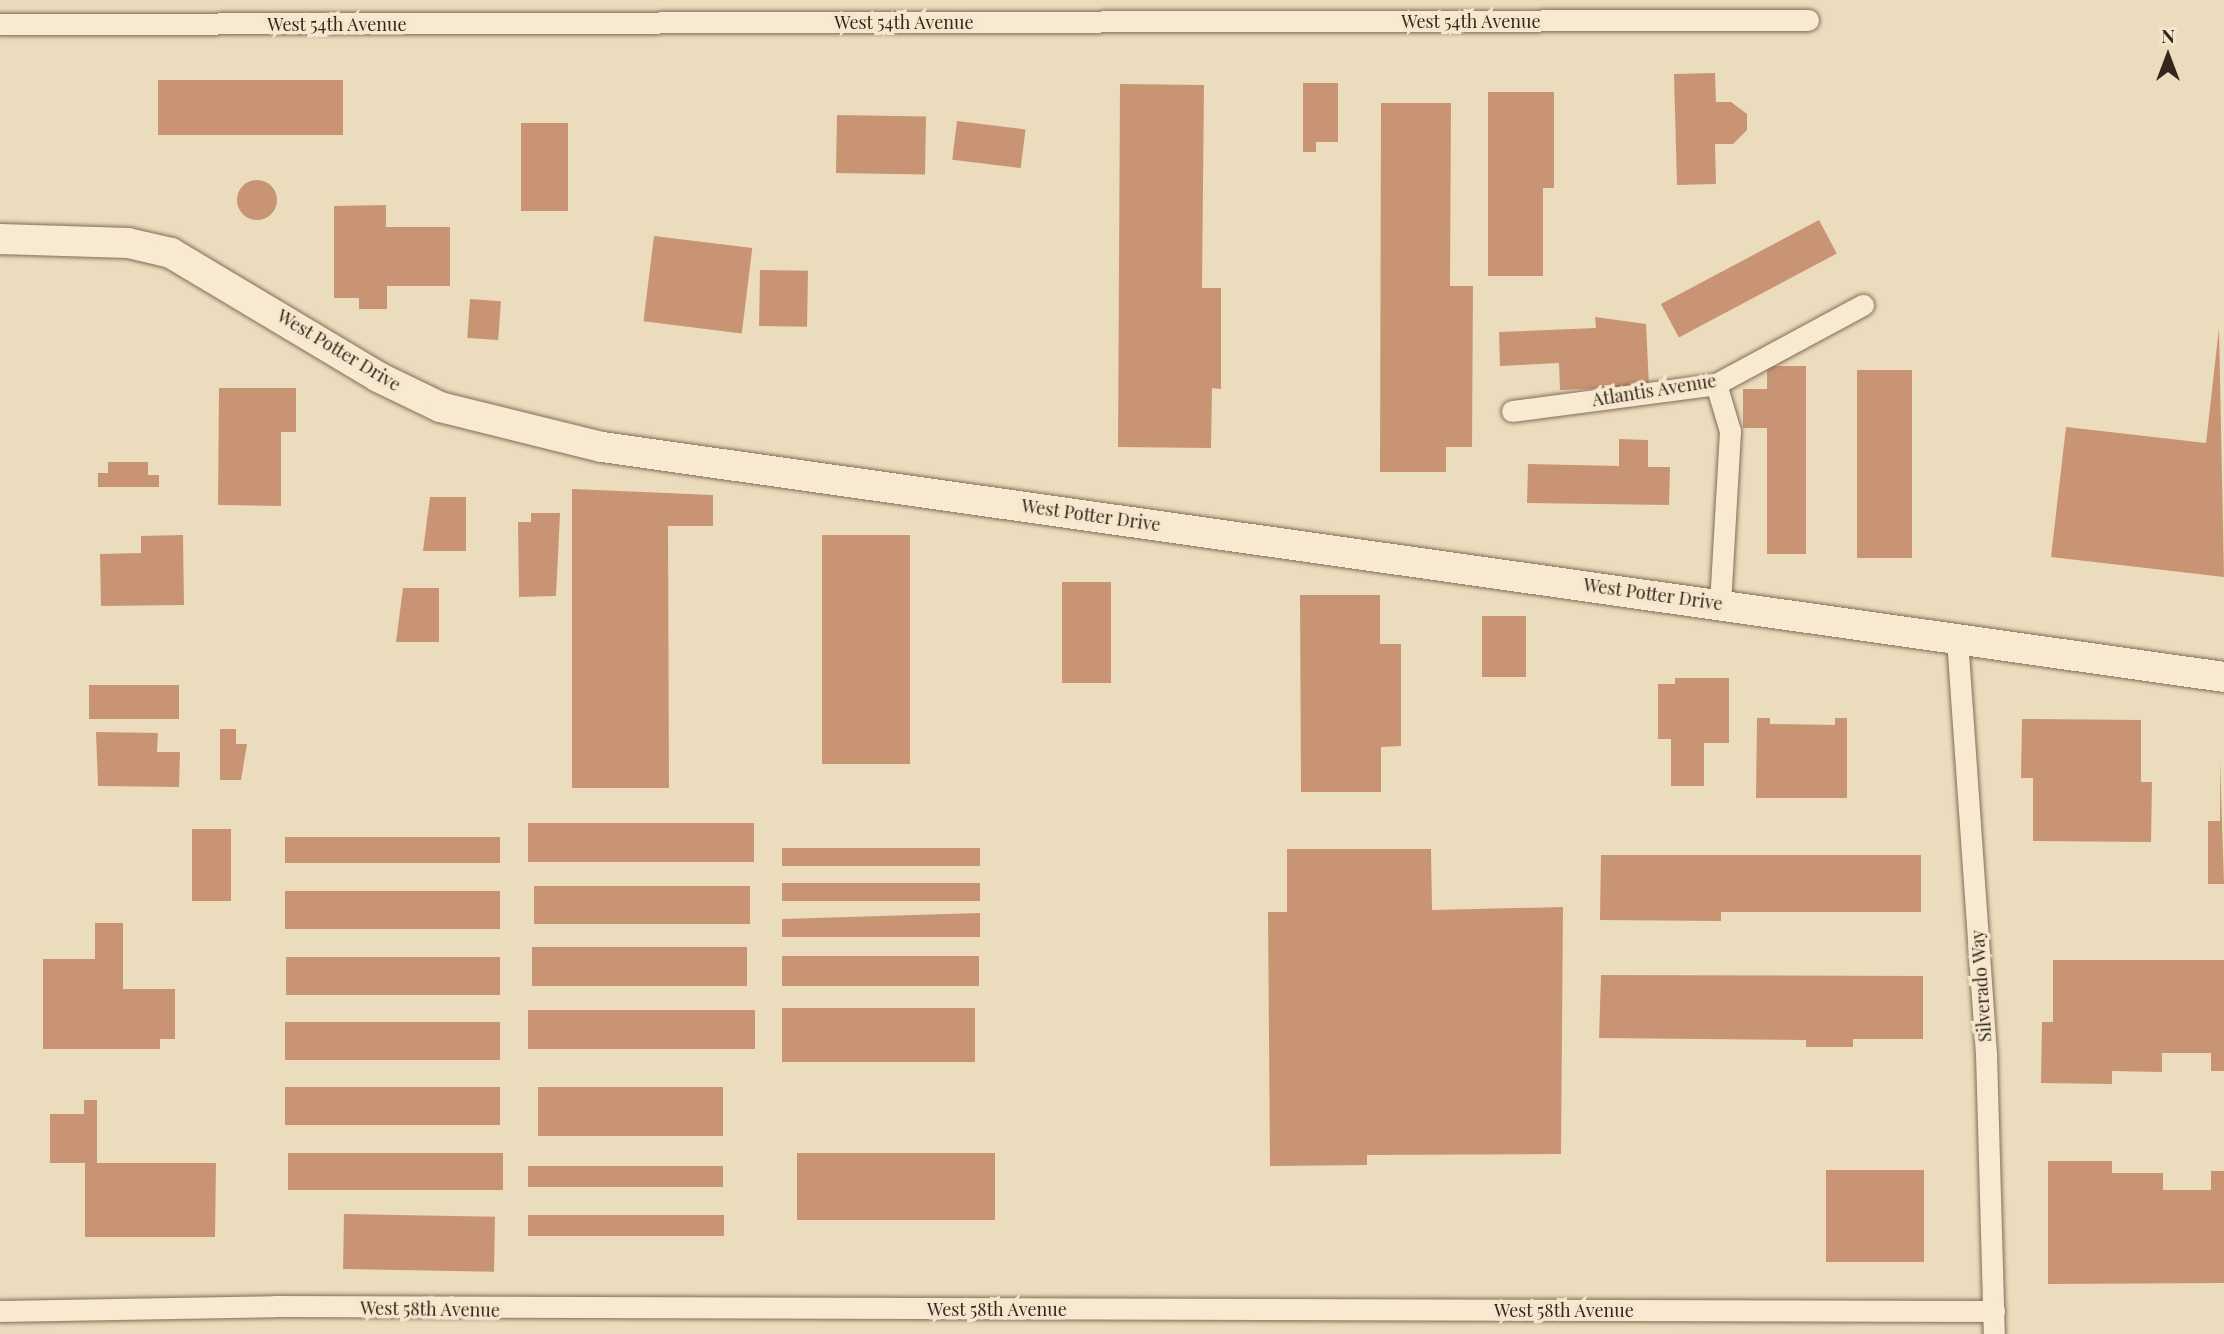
<!DOCTYPE html>
<style>
body{margin:0}
#map{position:relative;width:2224px;height:1334px;overflow:hidden;background:#ecdcbe;font-family:"Playfair Display",serif}
div>[style]{position:absolute}
.building>*{inset:0;background:#c99474;transform-origin:0 0}
.round{border-radius:50%}
.roads{filter:drop-shadow(0 0 2px #836d57) drop-shadow(0 0 2px #836d57)}
.street>*{height:21px;margin:-10.5px;padding:0 10.5px;transform-origin:10.5px;border-radius:10.5px;background:#f7ead0}
.secondary>*{height:30px;margin:-15px;padding:0 15px;transform-origin:15px;border-radius:15px;background:#f7ead0}
span{translate:-50% -50%;white-space:nowrap;text-align:center;line-height:1.15;-webkit-text-stroke:7px #f4e7cd;paint-order:stroke}
.street-label{font-size:18px;color:#33261c}
.north{position:absolute;left:2133px;top:21px;width:70px;height:70px;-webkit-text-stroke:5px #f4e7cd;paint-order:stroke;rotate:0deg;font-size:19px;font-weight:700;line-height:28px;text-align:center;color:#33261c}
.north::after{content:'';display:block;margin:auto;width:24px;height:32px;background:#33261c;clip-path:polygon(50% 0,100% 100%,50% 72%,0 100%)}
</style>
<div id="map">
<div class="building">
<div style="clip-path:polygon(1715px 73px,1716px 102px,1731px 102px,1747px 114px,1747px 130px,1733px 144px,1715px 144px,1716px 184px,1677px 185px,1674px 74px)"></div>
<div style="left:343px;top:80px;width:55px;height:185px;rotate:90deg"></div>
<div style="clip-path:polygon(1303px 83px,1338px 83px,1338px 142px,1316px 142px,1316px 152px,1303px 152px)"></div>
<div style="clip-path:polygon(1120px 84px,1204px 85px,1202px 288px,1221px 288px,1221px 389px,1212px 388px,1211px 448px,1118px 447px)"></div>
<div style="clip-path:polygon(1488px 92px,1554px 92px,1554px 188px,1543px 188px,1543px 276px,1488px 276px)"></div>
<div style="clip-path:polygon(1381px 103px,1451px 103px,1450px 286px,1473px 286px,1472px 447px,1446px 447px,1446px 472px,1380px 472px)"></div>
<div style="left:837px;top:115px;width:89px;height:58px;rotate:1deg"></div>
<div style="left:957px;top:121px;width:69px;height:39px;rotate:7deg"></div>
<div style="left:568px;top:123px;width:88px;height:47px;rotate:90deg"></div>
<div class="round" style="left:237px;top:180px;width:40px;height:40px"></div>
<div style="clip-path:polygon(386px 205px,386px 227px,450px 227px,450px 286px,387px 286px,387px 309px,359px 309px,359px 298px,334px 298px,334px 206px)"></div>
<div style="left:1819px;top:220px;width:38px;height:179px;rotate:62deg"></div>
<div style="left:654px;top:236px;width:99px;height:86px;rotate:7deg"></div>
<div style="left:760px;top:270px;width:48px;height:56px;rotate:1deg"></div>
<div style="left:470px;top:299px;width:31px;height:39px;rotate:4deg"></div>
<div style="clip-path:polygon(1595px 317px,1646px 324px,1649px 386px,1560px 390px,1559px 363px,1500px 366px,1499px 332px,1596px 328px)"></div>
<div style="clip-path:polygon(2219px 328px,2224px 577px,2051px 557px,2066px 427px,2206px 443px)"></div>
<div style="clip-path:polygon(1767px 366px,1806px 366px,1806px 554px,1767px 554px,1767px 428px,1743px 428px,1743px 389px,1767px 389px)"></div>
<div style="left:1912px;top:370px;width:188px;height:55px;rotate:90deg"></div>
<div style="clip-path:polygon(219px 388px,296px 388px,296px 432px,281px 432px,281px 506px,218px 505px)"></div>
<div style="clip-path:polygon(1619px 439px,1648px 440px,1648px 467px,1670px 467px,1669px 505px,1527px 503px,1528px 464px,1619px 466px)"></div>
<div style="clip-path:polygon(108px 462px,148px 462px,148px 475px,159px 475px,159px 487px,98px 487px,98px 473px,108px 473px)"></div>
<div style="clip-path:polygon(572px 489px,713px 495px,713px 526px,668px 526px,669px 788px,572px 788px)"></div>
<div style="clip-path:polygon(430px 497px,466px 497px,466px 551px,423px 551px)"></div>
<div style="clip-path:polygon(531px 513px,560px 513px,556px 596px,519px 597px,518px 522px,531px 522px)"></div>
<div style="clip-path:polygon(183px 535px,184px 605px,101px 606px,100px 554px,141px 553px,141px 536px)"></div>
<div style="left:822px;top:535px;width:88px;height:229px"></div>
<div style="left:1062px;top:582px;width:49px;height:101px"></div>
<div style="clip-path:polygon(403px 588px,439px 588px,439px 642px,396px 642px)"></div>
<div style="clip-path:polygon(1300px 595px,1380px 595px,1380px 644px,1401px 644px,1401px 746px,1381px 747px,1381px 792px,1301px 792px)"></div>
<div style="left:1482px;top:616px;width:44px;height:61px"></div>
<div style="clip-path:polygon(1675px 678px,1729px 678px,1729px 743px,1704px 743px,1704px 786px,1671px 786px,1671px 739px,1658px 739px,1658px 684px,1675px 684px)"></div>
<div style="left:89px;top:685px;width:90px;height:34px"></div>
<div style="clip-path:polygon(1757px 718px,1770px 718px,1770px 724px,1835px 725px,1835px 718px,1847px 718px,1847px 798px,1756px 798px)"></div>
<div style="clip-path:polygon(2022px 719px,2141px 720px,2141px 782px,2152px 782px,2151px 842px,2033px 841px,2033px 778px,2021px 778px)"></div>
<div style="clip-path:polygon(220px 729px,236px 729px,236px 744px,247px 744px,241px 780px,220px 780px)"></div>
<div style="clip-path:polygon(96px 732px,158px 733px,157px 752px,180px 752px,179px 787px,98px 786px)"></div>
<div style="clip-path:polygon(2220px 760px,2224px 884px,2208px 884px,2208px 821px,2220px 821px)"></div>
<div style="left:528px;top:823px;width:226px;height:39px"></div>
<div style="left:192px;top:829px;width:39px;height:72px"></div>
<div style="left:500px;top:837px;width:26px;height:215px;rotate:90deg"></div>
<div style="left:782px;top:848px;width:198px;height:18px"></div>
<div style="clip-path:polygon(1287px 849px,1431px 849px,1432px 910px,1563px 907px,1561px 1154px,1367px 1155px,1367px 1165px,1270px 1166px,1268px 912px,1287px 912px)"></div>
<div style="clip-path:polygon(1601px 855px,1921px 855px,1921px 912px,1721px 912px,1721px 921px,1600px 920px)"></div>
<div style="left:782px;top:883px;width:198px;height:18px"></div>
<div style="left:750px;top:886px;width:38px;height:216px;rotate:90deg"></div>
<div style="left:500px;top:891px;width:38px;height:215px;rotate:90deg"></div>
<div style="clip-path:polygon(980px 913px,980px 937px,782px 937px,782px 919px)"></div>
<div style="clip-path:polygon(95px 923px,123px 923px,123px 989px,175px 989px,175px 1039px,160px 1039px,160px 1049px,43px 1049px,43px 959px,95px 959px)"></div>
<div style="left:747px;top:947px;width:39px;height:215px;rotate:90deg"></div>
<div style="left:782px;top:956px;width:197px;height:30px"></div>
<div style="left:286px;top:957px;width:214px;height:38px"></div>
<div style="clip-path:polygon(2053px 960px,2224px 960px,2224px 1071px,2211px 1071px,2211px 1053px,2162px 1053px,2162px 1072px,2112px 1071px,2112px 1084px,2041px 1083px,2042px 1022px,2053px 1022px)"></div>
<div style="clip-path:polygon(1601px 975px,1923px 976px,1923px 1039px,1853px 1039px,1853px 1047px,1806px 1047px,1806px 1040px,1599px 1038px)"></div>
<div style="left:975px;top:1008px;width:54px;height:193px;rotate:90deg"></div>
<div style="left:528px;top:1010px;width:227px;height:39px"></div>
<div style="left:285px;top:1022px;width:215px;height:38px"></div>
<div style="left:500px;top:1087px;width:38px;height:215px;rotate:90deg"></div>
<div style="left:538px;top:1087px;width:185px;height:49px"></div>
<div style="clip-path:polygon(84px 1100px,97px 1100px,97px 1163px,216px 1163px,215px 1237px,85px 1237px,85px 1163px,50px 1163px,50px 1114px,84px 1114px)"></div>
<div style="left:288px;top:1153px;width:215px;height:37px"></div>
<div style="left:797px;top:1153px;width:198px;height:67px"></div>
<div style="clip-path:polygon(2048px 1161px,2112px 1161px,2112px 1173px,2163px 1173px,2163px 1190px,2211px 1190px,2211px 1171px,2224px 1171px,2224px 1283px,2048px 1284px)"></div>
<div style="left:528px;top:1166px;width:195px;height:21px"></div>
<div style="left:1826px;top:1170px;width:98px;height:92px"></div>
<div style="left:344px;top:1214px;width:151px;height:55px;rotate:1deg"></div>
<div style="left:528px;top:1215px;width:196px;height:21px"></div>
</div>
<div class="roads">
<div class="street">
<div style="left:0;top:24px;width:1808px;rotate:-0.13deg"></div>
<div style="left:1716px;top:384px;width:49px;rotate:73.4deg"></div>
<div style="left:1730px;top:431px;width:173px;rotate:93.3deg"></div>
<div style="left:1512px;top:411px;width:206px;rotate:-7.5deg"></div>
<div style="left:1716px;top:384px;width:167px;rotate:-28.3deg"></div>
<div style="left:1957px;top:639px;width:415px;rotate:86deg"></div>
<div style="left:1986px;top:1053px;width:281px;rotate:88.4deg"></div>
<div style="left:0;top:1311px;width:275px;rotate:-1deg"></div>
<div style="left:275px;top:1306px;width:1719px;rotate:0.17deg"></div>
</div>
<div class="secondary">
<div style="left:0;top:239px;width:128px;rotate:1.8deg"></div>
<div style="left:128px;top:243px;width:44px;rotate:13.1deg"></div>
<div style="left:171px;top:253px;width:241px;rotate:30.9deg"></div>
<div style="left:378px;top:377px;width:69px;rotate:25.8deg"></div>
<div style="left:440px;top:407px;width:167px;rotate:13.9deg"></div>
<div style="left:602px;top:447px;width:1638px;rotate:8.07deg"></div>
</div>
</div>
<div class="street-label">
<span style="left:1471px;top:21px">West 54th Avenue</span>
<span style="left:904px;top:22px">West 54th Avenue</span>
<span style="left:337px;top:24px">West 54th Avenue</span>
<span style="left:339px;top:350px;rotate:31deg">West Potter Drive</span>
<span style="left:1654px;top:390px;rotate:-9deg">Atlantis Avenue</span>
<span style="left:1091px;top:515px;rotate:8deg">West Potter Drive</span>
<span style="left:1653px;top:594px;rotate:8deg">West Potter Drive</span>
<span style="left:1981px;top:986px;rotate:-94deg">Silverado Way</span>
<span style="left:430px;top:1309px;rotate:1deg">West 58th Avenue</span>
<span style="left:997px;top:1309px">West 58th Avenue</span>
<span style="left:1564px;top:1310px">West 58th Avenue</span>
</div>
<div class="north">N</div>
</div>
